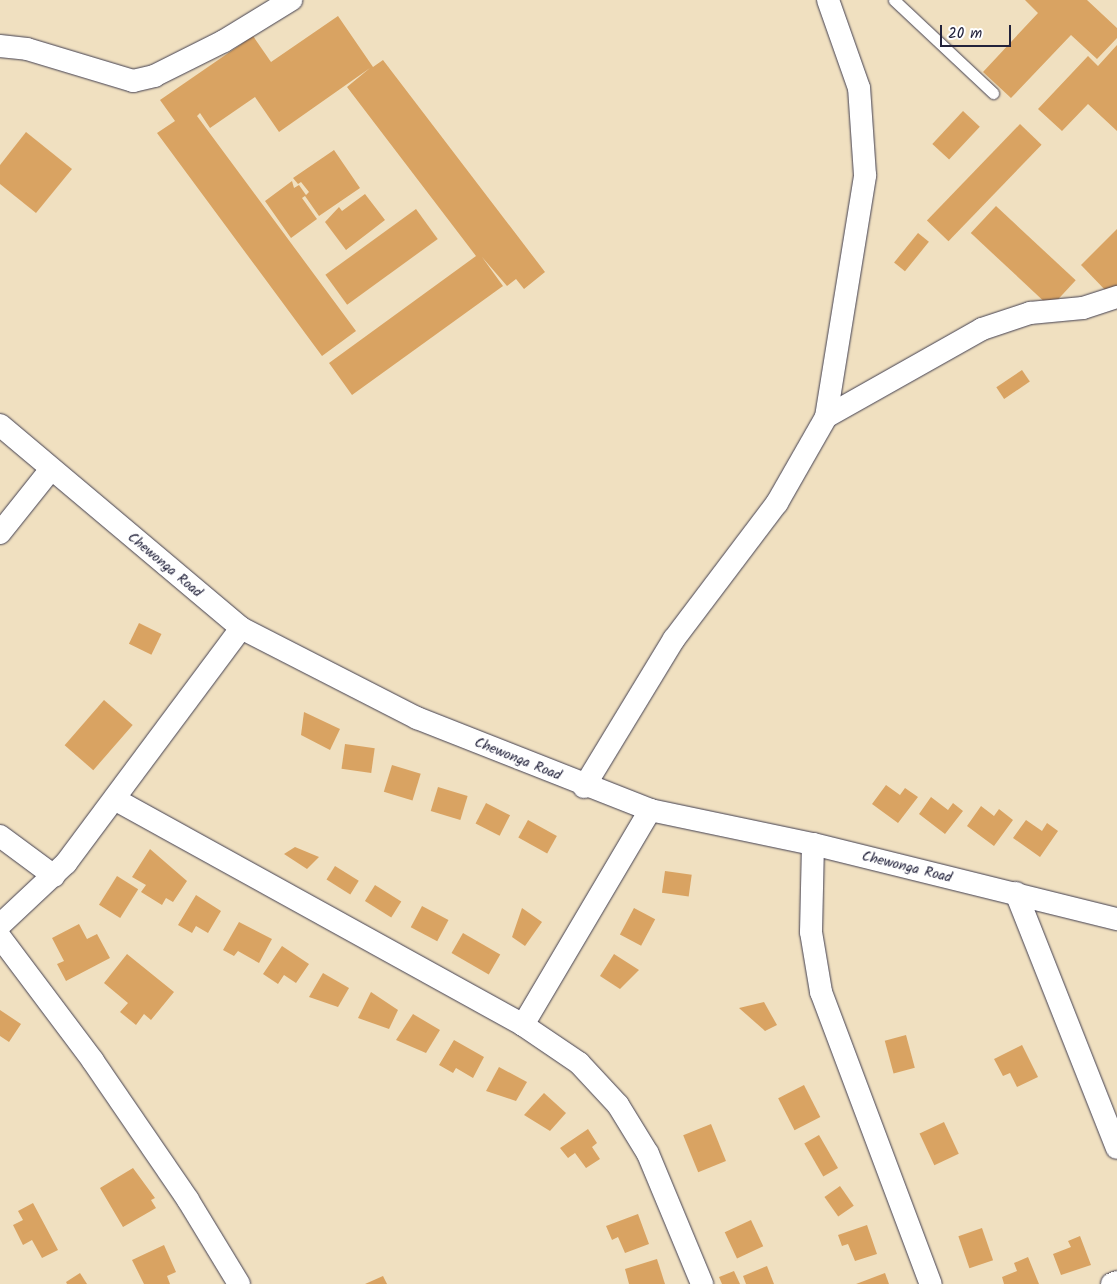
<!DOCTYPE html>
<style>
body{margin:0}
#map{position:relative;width:1117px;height:1284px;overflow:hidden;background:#f0e0c0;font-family:Kalam,sans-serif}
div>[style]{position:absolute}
.building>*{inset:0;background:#d9a362;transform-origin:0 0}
.roads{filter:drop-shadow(0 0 1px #413e4f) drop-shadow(0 0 1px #413e4f)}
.service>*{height:11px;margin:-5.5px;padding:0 5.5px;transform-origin:5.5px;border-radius:5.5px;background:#fff}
.minor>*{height:22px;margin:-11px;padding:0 11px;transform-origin:11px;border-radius:11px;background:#fff}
span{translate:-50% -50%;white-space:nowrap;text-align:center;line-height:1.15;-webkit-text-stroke:5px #fff;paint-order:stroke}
.street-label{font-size:14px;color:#22223b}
.scale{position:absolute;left:940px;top:25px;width:71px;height:22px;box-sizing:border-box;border:2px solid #22223b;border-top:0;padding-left:6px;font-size:15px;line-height:18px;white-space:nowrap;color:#22223b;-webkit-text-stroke:4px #fff;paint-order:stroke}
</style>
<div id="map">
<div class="building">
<div style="clip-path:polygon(1025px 0,1087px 0,1117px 28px,1117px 38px,1097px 59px,1071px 35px,1011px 98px,983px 72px,1038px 13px)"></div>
<div style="clip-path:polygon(338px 16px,373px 67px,383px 60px,545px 272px,524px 289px,516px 279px,507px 286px,482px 257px,503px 286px,352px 395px,329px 363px,476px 256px,347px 87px,370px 68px,279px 132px,255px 97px,210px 128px,200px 113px,197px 116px,356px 331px,322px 356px,157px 133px,175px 121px,160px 100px,253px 36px,271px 62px)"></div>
<div style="clip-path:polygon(1117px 45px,1117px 131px,1088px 104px,1062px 131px,1038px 109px,1088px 56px,1098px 66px)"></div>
<div style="left:963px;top:111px;width:23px;height:45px;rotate:43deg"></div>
<div style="left:1020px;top:124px;width:30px;height:134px;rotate:44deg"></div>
<div style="clip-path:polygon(26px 132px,72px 169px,36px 213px,0 184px,0 165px)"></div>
<div style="clip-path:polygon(334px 150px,360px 188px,319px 216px,305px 196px,302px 198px,317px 219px,291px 238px,265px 201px,292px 181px,294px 188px,299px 185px,306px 195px,309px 192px,301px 182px,298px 184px,293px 178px)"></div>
<div style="clip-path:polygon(365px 194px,385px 220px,346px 250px,325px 222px,339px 207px,342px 211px)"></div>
<div style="left:996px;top:206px;width:109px;height:37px;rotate:43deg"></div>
<div style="left:416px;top:209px;width:37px;height:112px;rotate:54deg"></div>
<div style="clip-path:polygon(1117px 229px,1117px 286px,1109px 294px,1081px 265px)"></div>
<div style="left:918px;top:233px;width:14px;height:38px;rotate:39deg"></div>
<div style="left:1022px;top:370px;width:14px;height:31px;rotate:56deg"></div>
<div style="left:139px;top:623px;width:25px;height:23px;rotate:26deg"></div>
<div style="left:104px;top:700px;width:38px;height:60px;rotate:41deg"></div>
<div style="clip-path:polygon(304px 712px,340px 729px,330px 750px,301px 735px)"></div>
<div style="left:345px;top:744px;width:30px;height:25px;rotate:8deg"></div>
<div style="left:392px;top:765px;width:30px;height:28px;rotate:17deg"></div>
<div style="clip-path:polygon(886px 785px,900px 795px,905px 788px,918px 797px,898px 823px,872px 804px)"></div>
<div style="left:438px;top:787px;width:31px;height:25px;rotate:17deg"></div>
<div style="clip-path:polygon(931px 797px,948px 810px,953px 803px,963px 811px,945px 834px,919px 814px)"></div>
<div style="left:486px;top:803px;width:27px;height:23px;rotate:27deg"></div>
<div style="clip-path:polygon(981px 806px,994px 816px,999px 809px,1013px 820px,994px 846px,967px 826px)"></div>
<div style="left:528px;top:820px;width:33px;height:20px;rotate:29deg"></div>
<div style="clip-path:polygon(1026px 820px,1042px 831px,1047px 823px,1058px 831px,1040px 857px,1013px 838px)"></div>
<div style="clip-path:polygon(295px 847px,319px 857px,307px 869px,284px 854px)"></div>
<div style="clip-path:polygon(150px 849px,187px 881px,173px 902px,166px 898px,162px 905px,141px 892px,146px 885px,132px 877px)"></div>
<div style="left:335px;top:866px;width:28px;height:16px;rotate:32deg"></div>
<div style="left:665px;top:871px;width:27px;height:22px;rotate:8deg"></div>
<div style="left:117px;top:876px;width:25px;height:34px;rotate:32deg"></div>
<div style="left:375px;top:885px;width:31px;height:19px;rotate:32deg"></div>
<div style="clip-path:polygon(196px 895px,221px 911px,208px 933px,196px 926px,192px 933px,178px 925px)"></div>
<div style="left:422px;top:906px;width:30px;height:24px;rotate:28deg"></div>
<div style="clip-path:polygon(522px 908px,542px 922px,525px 946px,512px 937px)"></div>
<div style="left:634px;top:908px;width:24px;height:30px;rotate:28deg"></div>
<div style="clip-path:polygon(239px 922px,272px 939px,259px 963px,238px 951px,234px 956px,223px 950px)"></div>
<div style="clip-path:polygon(79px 924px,87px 939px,97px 934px,110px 958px,66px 981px,57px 964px,64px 961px,52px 938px)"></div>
<div style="left:463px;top:933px;width:43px;height:23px;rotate:30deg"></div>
<div style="clip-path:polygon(282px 946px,309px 964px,296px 983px,284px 975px,278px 984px,263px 974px)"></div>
<div style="clip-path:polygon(127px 954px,174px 992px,151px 1020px,144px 1014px,136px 1025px,120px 1012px,128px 1003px,104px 983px)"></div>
<div style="clip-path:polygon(614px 954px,639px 970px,620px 989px,600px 976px)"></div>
<div style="clip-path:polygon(323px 973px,349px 988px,338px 1007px,309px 997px)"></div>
<div style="clip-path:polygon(371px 992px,398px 1010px,389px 1029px,358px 1018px)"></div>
<div style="clip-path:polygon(764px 1002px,777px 1025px,765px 1031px,739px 1008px)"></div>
<div style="clip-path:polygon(0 1010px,21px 1024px,9px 1042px,0 1036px)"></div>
<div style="clip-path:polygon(413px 1014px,440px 1030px,426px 1053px,396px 1040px)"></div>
<div style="left:906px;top:1035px;width:34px;height:22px;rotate:75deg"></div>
<div style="clip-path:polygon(454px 1040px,484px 1057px,473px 1078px,456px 1068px,453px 1073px,439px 1065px)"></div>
<div style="clip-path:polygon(1022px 1045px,1038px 1077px,1017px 1087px,1010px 1073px,1003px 1076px,994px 1059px)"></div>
<div style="clip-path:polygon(499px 1067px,527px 1082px,516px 1101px,486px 1091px)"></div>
<div style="left:804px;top:1085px;width:36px;height:29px;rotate:63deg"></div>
<div style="clip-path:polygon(544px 1093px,566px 1113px,550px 1131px,524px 1115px)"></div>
<div style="left:944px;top:1122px;width:35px;height:27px;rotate:65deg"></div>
<div style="left:711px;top:1124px;width:40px;height:30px;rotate:68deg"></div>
<div style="clip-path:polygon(588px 1129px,597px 1143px,592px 1147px,600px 1159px,586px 1168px,575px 1153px,568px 1158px,560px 1148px)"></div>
<div style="left:819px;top:1135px;width:38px;height:17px;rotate:60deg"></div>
<div style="clip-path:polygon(133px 1168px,155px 1198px,151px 1200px,156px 1208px,123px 1227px,100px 1188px)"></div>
<div style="left:840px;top:1186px;width:24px;height:19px;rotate:55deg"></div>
<div style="clip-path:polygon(33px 1203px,58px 1250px,42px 1258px,32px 1240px,23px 1245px,13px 1225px,23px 1220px,18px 1211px)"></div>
<div style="clip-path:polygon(638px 1214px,649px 1244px,625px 1253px,618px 1237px,612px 1240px,606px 1226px)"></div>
<div style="left:751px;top:1220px;width:29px;height:29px;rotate:65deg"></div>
<div style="clip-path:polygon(867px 1225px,877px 1254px,855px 1261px,848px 1244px,842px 1246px,838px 1235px)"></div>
<div style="left:982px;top:1228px;width:34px;height:25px;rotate:71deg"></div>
<div style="clip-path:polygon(1080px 1236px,1091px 1265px,1061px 1275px,1053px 1254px,1071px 1247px,1068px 1241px)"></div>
<div style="clip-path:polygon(164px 1245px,176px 1272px,167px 1276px,170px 1284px,144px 1284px,132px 1260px)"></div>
<div style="clip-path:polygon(1028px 1257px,1039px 1284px,1004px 1284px,1002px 1277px,1017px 1271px,1014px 1263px)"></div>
<div style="clip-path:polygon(657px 1259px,665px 1284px,629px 1284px,625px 1269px)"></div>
<div style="clip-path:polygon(767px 1266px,774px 1284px,746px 1284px,743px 1276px)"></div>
<div style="clip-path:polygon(734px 1271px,740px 1284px,722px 1284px,719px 1277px)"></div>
<div style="clip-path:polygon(80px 1273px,87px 1284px,67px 1284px,66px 1282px)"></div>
<div style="clip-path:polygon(885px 1273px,889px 1284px,856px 1284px)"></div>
<div style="clip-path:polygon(383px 1276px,387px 1284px,365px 1284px)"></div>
</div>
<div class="roads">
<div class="service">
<div style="left:894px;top:0;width:136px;rotate:43.2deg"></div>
</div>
<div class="minor">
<div style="left:0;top:46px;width:27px;rotate:6deg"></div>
<div style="left:27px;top:49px;width:111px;rotate:16.8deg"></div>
<div style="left:133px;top:81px;width:22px;rotate:-13deg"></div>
<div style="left:154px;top:76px;width:78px;rotate:-26.6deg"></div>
<div style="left:224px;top:41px;width:79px;rotate:-31.5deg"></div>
<div style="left:826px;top:417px;width:179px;rotate:-29.4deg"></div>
<div style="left:982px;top:329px;width:51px;rotate:-18.4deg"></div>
<div style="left:1030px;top:313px;width:53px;rotate:-5.4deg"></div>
<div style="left:1083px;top:308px;width:36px;rotate:-18deg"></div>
<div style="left:0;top:425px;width:315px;rotate:40.1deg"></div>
<div style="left:241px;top:628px;width:198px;rotate:27.1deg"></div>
<div style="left:417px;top:718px;width:251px;rotate:21.5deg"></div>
<div style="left:650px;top:810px;width:167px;rotate:11.8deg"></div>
<div style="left:813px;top:844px;width:313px;rotate:13.9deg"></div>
<div style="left:0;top:533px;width:82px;rotate:-51.4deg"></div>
<div style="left:584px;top:787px;width:173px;rotate:-58.7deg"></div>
<div style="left:674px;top:639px;width:171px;rotate:-52.9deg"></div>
<div style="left:777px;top:503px;width:99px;rotate:-60.3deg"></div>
<div style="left:826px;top:417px;width:245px;rotate:-80.8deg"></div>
<div style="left:865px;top:175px;width:87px;rotate:-93.9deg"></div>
<div style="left:859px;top:88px;width:93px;rotate:-109.4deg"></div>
<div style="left:116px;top:800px;width:465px;rotate:28.9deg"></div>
<div style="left:523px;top:1025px;width:68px;rotate:34.2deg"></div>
<div style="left:579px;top:1063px;width:57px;rotate:47.1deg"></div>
<div style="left:618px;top:1105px;width:57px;rotate:58.5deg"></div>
<div style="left:648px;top:1154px;width:141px;rotate:67.4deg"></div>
<div style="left:0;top:836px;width:67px;rotate:36.5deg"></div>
<div style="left:813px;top:844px;width:88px;rotate:91.3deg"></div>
<div style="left:811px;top:932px;width:61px;rotate:80.5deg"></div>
<div style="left:821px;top:992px;width:312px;rotate:69.4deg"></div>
<div style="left:1016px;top:893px;width:274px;rotate:68.4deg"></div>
<div style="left:0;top:925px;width:91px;rotate:-43.2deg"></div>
<div style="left:66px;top:863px;width:293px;rotate:-53.3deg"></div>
<div style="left:0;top:937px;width:155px;rotate:53.1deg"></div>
<div style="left:93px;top:1061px;width:168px;rotate:55.6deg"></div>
<div style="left:188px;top:1200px;width:98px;rotate:58.7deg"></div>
<div style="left:523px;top:1025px;width:250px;rotate:-59.4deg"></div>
<div style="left:1112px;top:1284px;width:5px;rotate:-22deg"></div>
</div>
</div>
<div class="street-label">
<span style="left:165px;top:565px;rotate:40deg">Chewonga Road</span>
<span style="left:518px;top:759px;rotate:22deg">Chewonga Road</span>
<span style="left:907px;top:867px;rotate:14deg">Chewonga Road</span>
</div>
<div class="scale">20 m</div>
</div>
